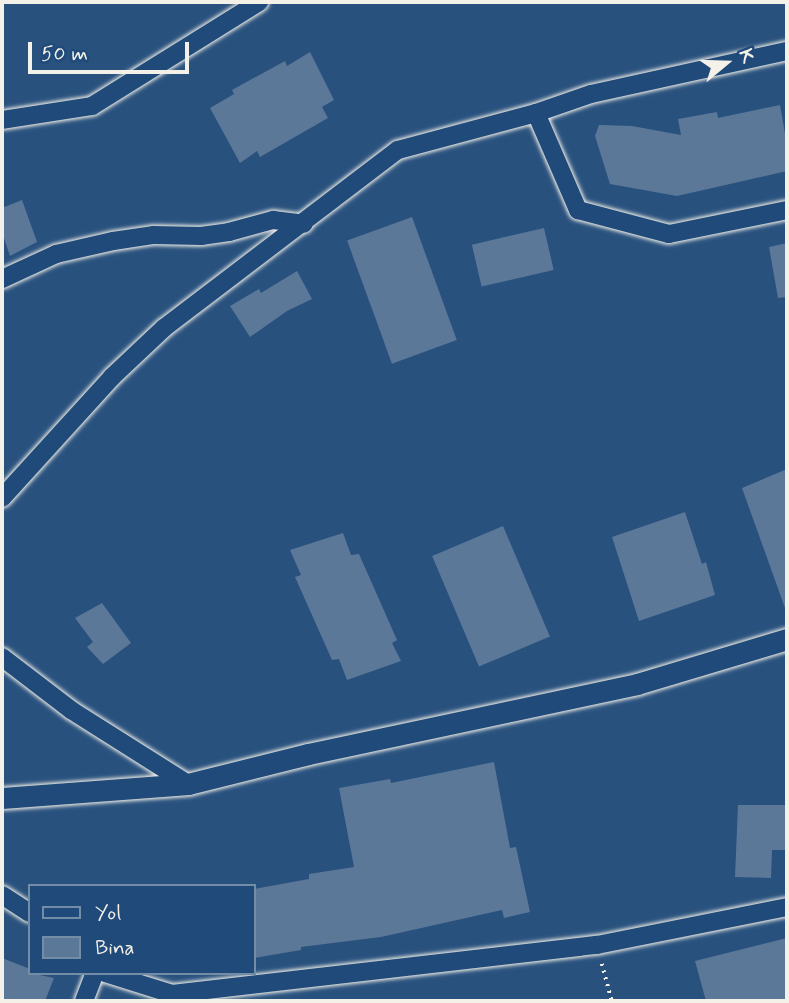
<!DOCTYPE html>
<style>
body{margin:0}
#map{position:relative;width:789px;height:1003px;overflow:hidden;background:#28517e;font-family:Mynerve,sans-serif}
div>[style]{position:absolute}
.building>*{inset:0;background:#5b7899;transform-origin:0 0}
.path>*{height:3.5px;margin-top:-1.75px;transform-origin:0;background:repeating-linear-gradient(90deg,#f4f1e8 0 2px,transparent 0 7px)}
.roads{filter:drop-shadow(0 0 2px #f4f1e8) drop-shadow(0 0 2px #f4f1e8)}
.minor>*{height:18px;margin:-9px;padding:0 9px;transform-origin:9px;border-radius:9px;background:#1f4a7a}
.tertiary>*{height:21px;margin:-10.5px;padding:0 10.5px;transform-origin:10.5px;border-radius:10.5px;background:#1f4a7a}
span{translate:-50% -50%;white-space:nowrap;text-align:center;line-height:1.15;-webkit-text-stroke:5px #1f4a7a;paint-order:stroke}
.frame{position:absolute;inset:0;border:4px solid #f4f1e8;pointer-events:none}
.legend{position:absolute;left:28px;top:884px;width:228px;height:91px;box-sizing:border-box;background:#1f4a7a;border:2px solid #748da6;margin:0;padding:9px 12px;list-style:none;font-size:21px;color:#f4f1e8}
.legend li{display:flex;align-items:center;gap:14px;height:35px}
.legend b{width:35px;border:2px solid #748da6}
.north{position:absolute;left:691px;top:28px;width:70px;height:70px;-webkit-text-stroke:5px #1f4a7a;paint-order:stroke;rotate:71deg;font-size:19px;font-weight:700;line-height:28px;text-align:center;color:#f4f1e8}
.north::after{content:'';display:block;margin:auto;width:24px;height:32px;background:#f4f1e8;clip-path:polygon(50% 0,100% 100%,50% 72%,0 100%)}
.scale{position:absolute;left:28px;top:42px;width:161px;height:32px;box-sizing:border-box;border:4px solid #f4f1e8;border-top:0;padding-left:9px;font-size:21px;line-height:24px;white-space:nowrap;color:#f4f1e8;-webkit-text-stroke:5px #1f4a7a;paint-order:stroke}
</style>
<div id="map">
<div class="building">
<div style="clip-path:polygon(310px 52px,334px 100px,322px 107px,328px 118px,260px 157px,257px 151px,240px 163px,210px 108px,234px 94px,232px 90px,285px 61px,287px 66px)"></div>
<div style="clip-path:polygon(780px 105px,787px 145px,787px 171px,677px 196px,610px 184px,595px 136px,599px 125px,632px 126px,681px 135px,678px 119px,717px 112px,718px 118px)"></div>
<div style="clip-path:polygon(22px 200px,37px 242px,10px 256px,2px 232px,2px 208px)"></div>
<div style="left:412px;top:217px;width:131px;height:69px;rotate:70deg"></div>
<div style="left:544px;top:228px;width:43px;height:74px;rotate:77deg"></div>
<div style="clip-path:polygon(787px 243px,787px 297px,778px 298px,769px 247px)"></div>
<div style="clip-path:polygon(297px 271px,312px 299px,287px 311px,250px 337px,230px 306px,259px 289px,261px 293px)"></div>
<div style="clip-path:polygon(787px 469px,787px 608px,785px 608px,742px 488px)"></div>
<div style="clip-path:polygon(685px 512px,702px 564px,706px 562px,715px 595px,639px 621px,612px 537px)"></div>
<div style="left:503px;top:526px;width:120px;height:77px;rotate:67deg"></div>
<div style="clip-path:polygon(343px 533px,351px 555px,359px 554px,397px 640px,392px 643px,401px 661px,347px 680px,339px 659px,332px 660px,295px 577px,301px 575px,290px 550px)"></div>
<div style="clip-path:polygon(102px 603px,131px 643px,103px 664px,87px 647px,93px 642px,75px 618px)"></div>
<div style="clip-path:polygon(494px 762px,510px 848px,516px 847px,530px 912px,504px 918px,502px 910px,381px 937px,301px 947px,301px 950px,254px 958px,254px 889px,309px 879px,309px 874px,354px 867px,339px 788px,390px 779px,391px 783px)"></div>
<div style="clip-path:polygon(738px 805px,787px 805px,787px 850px,772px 850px,771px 878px,735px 877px)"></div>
<div style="clip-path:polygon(787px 938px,787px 1001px,706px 1001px,695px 961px)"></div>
<div style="clip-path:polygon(2px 958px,30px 969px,30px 973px,54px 978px,45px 1001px,2px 1001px)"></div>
</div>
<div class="path">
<div style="left:602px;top:964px;width:38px;rotate:75deg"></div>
</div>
<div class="roads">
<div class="minor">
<div style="left:536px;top:113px;width:58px;rotate:-19.1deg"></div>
<div style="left:591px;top:94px;width:201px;rotate:-12.4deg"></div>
<div style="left:2px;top:120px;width:91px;rotate:-8.8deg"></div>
<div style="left:92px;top:106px;width:197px;rotate:-31.9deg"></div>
<div style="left:2px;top:279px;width:60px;rotate:-24.8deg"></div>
<div style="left:56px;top:254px;width:58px;rotate:-12.8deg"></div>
<div style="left:113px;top:241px;width:40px;rotate:-8.5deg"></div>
<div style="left:153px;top:235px;width:48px;rotate:1.2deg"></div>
<div style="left:201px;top:236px;width:28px;rotate:-8deg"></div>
<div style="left:229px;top:232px;width:46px;rotate:-15.3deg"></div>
<div style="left:273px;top:220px;width:31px;rotate:7deg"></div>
<div style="left:2px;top:498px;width:164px;rotate:-47.7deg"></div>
<div style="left:112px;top:377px;width:71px;rotate:-43.3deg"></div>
<div style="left:164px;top:328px;width:294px;rotate:-37.3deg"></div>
<div style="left:398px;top:150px;width:143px;rotate:-15deg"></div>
<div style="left:536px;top:113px;width:106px;rotate:66.6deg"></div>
<div style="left:578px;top:210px;width:94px;rotate:14.8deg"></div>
<div style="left:669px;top:234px;width:120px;rotate:-11.5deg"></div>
<div style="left:2px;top:657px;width:87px;rotate:37.5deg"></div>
<div style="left:71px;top:710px;width:138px;rotate:32.3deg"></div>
<div style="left:2px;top:895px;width:33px;rotate:33deg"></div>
<div style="left:105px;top:973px;width:70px;rotate:17.4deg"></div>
<div style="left:172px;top:994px;width:428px;rotate:-6.6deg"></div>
<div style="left:597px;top:945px;width:194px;rotate:-11.3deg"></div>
<div style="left:84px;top:1001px;width:30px;rotate:-69deg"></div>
</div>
<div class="tertiary">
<div style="left:2px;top:798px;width:187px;rotate:-4.3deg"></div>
<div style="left:188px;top:784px;width:124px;rotate:-14deg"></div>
<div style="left:308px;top:754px;width:336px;rotate:-12deg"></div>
<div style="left:637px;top:684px;width:157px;rotate:-16.7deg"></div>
</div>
</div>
<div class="frame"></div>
<ul class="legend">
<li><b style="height:9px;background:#1f4a7a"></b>Yol</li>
<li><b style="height:19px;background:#5b7899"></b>Bina</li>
</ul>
<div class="north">K</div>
<div class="scale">50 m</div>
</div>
